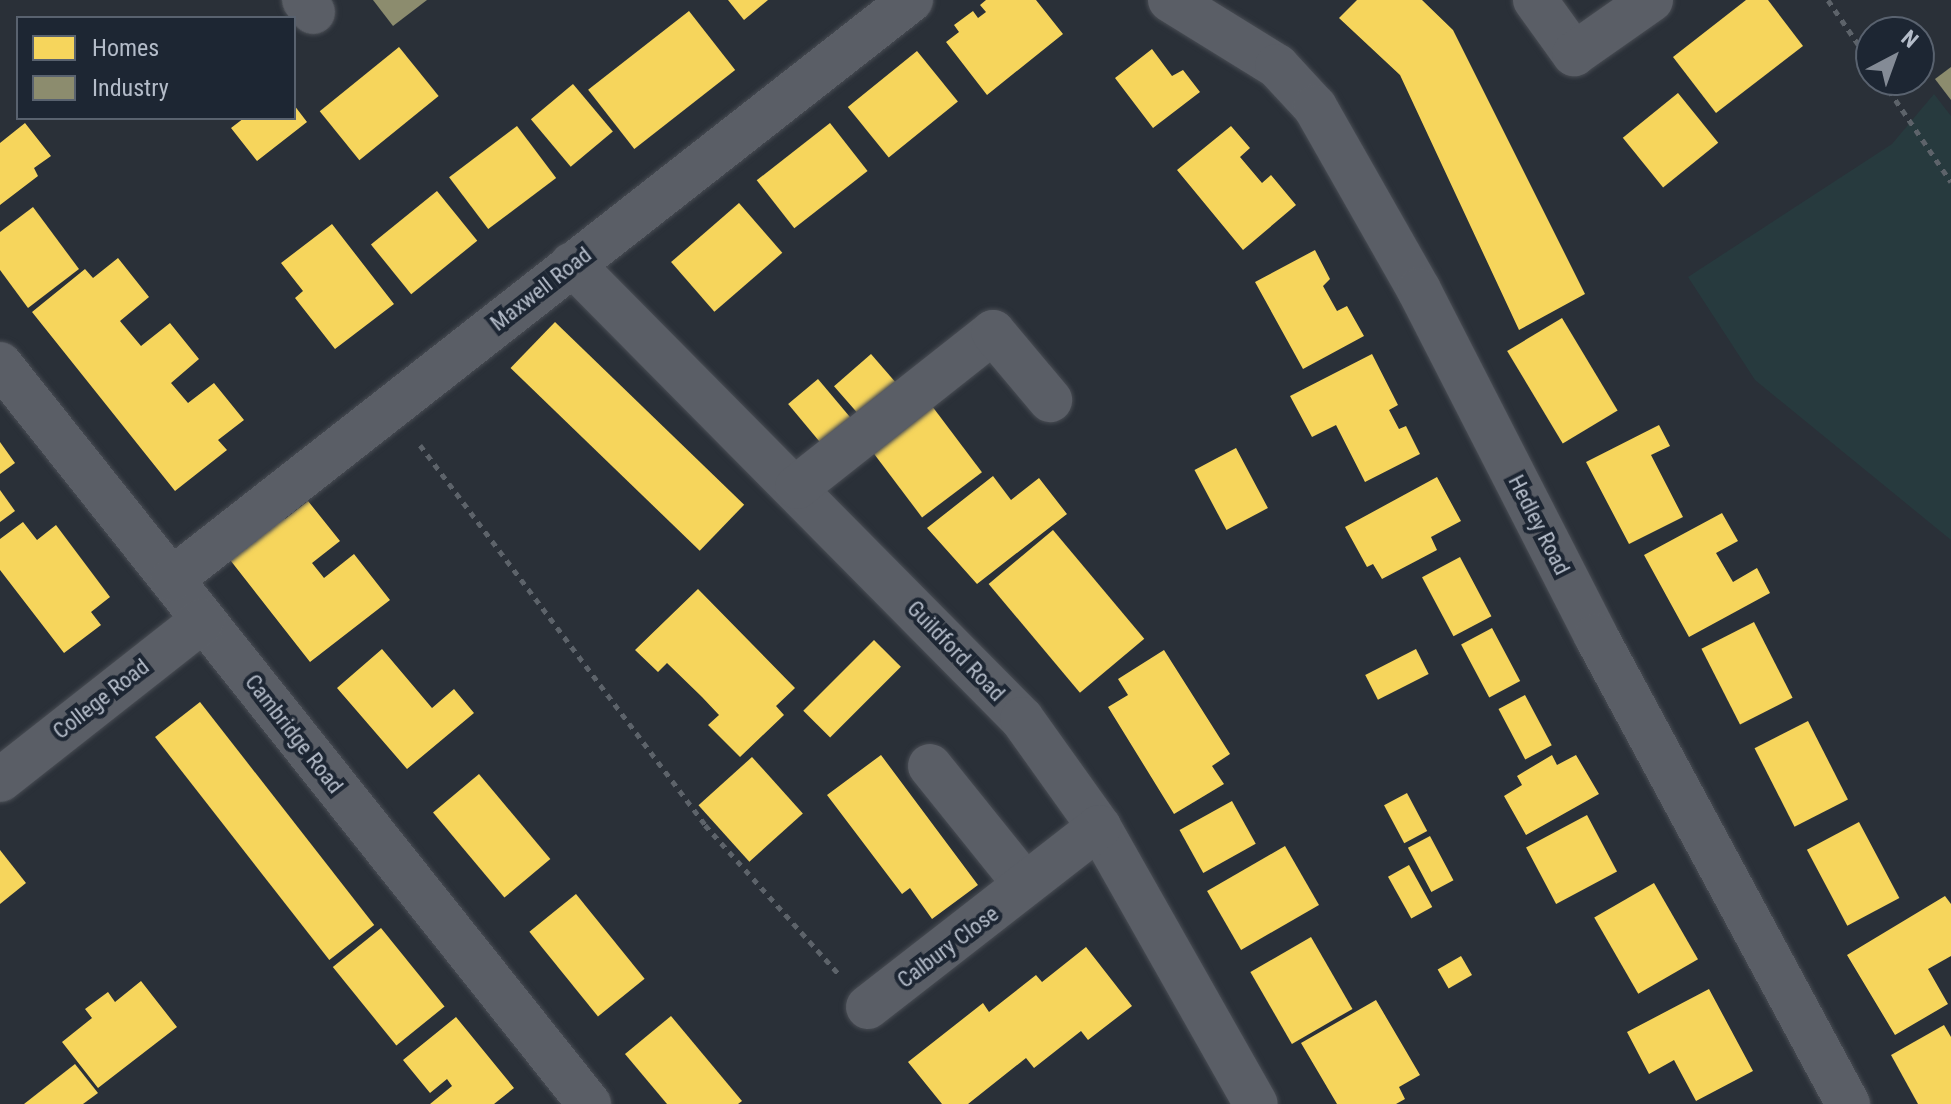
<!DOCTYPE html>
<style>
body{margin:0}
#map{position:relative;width:1951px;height:1104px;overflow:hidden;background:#2a3038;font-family:"Roboto Condensed",sans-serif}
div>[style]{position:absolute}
.green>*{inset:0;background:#273a3e}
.homes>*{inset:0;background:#f6d55c;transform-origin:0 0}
.industry>*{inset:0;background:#8c8c6e}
.path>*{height:5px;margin-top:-2.5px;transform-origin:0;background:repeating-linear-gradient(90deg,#5d636a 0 6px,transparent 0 12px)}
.roads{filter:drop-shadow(0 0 2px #484c53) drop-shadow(0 0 2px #484c53)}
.minor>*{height:44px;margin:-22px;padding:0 22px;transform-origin:22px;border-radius:22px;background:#5a5e66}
span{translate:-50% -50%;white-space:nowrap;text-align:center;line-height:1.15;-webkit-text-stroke:8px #1d2633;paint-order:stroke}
.street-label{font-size:22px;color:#b4bcc9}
.legend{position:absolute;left:16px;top:16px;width:280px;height:104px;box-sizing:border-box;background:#1d2633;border:2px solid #59626f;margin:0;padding:10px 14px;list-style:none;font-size:24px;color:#b4bcc9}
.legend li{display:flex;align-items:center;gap:16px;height:40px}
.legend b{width:40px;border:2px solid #59626f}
.north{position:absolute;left:1855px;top:16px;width:80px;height:80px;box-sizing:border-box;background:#1d2633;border:2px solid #59626f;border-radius:50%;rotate:41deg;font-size:22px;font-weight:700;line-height:32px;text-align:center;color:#b4bcc9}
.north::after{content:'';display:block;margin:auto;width:28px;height:36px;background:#848b96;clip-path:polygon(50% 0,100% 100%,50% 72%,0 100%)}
</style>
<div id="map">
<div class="green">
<div style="clip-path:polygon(1934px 94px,1951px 116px,1951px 540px,1755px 380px,1688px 277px,1892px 144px)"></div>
</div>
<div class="homes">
<div style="clip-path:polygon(728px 0,768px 0,744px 20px)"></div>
<div style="clip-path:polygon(986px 0,1036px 0,1063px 34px,987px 95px,946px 42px,959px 32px,954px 25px,973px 11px,978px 18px,986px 12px,980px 5px)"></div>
<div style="clip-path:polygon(1357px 0,1422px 0,1453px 30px,1585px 294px,1519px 330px,1400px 75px,1339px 18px)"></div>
<div style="clip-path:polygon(1746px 0,1768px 0,1803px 46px,1716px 113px,1673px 57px)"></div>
<div style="left:689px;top:11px;width:75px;height:128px;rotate:52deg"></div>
<div style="left:399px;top:47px;width:63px;height:102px;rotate:51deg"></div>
<div style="clip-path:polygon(1152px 49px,1172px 76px,1183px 70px,1200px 92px,1153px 128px,1115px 78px)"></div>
<div style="left:917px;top:51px;width:65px;height:89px;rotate:51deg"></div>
<div style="left:573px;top:84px;width:62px;height:55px;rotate:50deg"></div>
<div style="left:1678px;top:93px;width:64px;height:71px;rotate:51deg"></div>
<div style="clip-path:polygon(294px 105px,307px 122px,257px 161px,231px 128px,244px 118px,294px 118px)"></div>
<div style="clip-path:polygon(25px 123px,51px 156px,34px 168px,38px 176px,0 205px,0 143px)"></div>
<div style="left:830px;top:123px;width:61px;height:93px;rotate:52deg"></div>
<div style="left:517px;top:126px;width:65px;height:85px;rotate:53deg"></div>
<div style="clip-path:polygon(1231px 126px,1250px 148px,1240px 157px,1262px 183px,1271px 175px,1296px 205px,1243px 250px,1177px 170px)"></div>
<div style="left:437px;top:191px;width:64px;height:85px;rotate:51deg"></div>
<div style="left:739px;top:203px;width:66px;height:90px;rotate:49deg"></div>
<div style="clip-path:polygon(33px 207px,79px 269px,28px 308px,0 270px,0 232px)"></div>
<div style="clip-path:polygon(332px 224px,394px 304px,335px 349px,295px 298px,303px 291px,281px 263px)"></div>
<div style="clip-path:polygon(1315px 250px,1330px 279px,1323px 286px,1337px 311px,1347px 306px,1364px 336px,1303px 369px,1255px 282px)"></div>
<div style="clip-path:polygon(118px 258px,149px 297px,120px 321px,141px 346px,170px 323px,199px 359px,171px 383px,188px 403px,214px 383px,244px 420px,218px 440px,227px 450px,175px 491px,32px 312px,85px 269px,93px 278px)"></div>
<div style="left:1562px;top:318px;width:108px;height:64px;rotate:59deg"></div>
<div style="left:555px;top:322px;width:263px;height:64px;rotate:44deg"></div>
<div style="left:871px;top:354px;width:41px;height:49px;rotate:49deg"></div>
<div style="clip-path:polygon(1372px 354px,1398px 405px,1389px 410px,1399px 429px,1406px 426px,1420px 454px,1365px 482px,1336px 425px,1312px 437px,1290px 396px)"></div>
<div style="left:818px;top:379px;width:51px;height:39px;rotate:50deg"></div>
<div style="left:932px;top:406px;width:83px;height:75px;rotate:53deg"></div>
<div style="clip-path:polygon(1659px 425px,1670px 446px,1651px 455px,1683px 517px,1629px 544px,1586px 462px)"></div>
<div style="clip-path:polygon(0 442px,15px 463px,0 474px)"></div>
<div style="left:1236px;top:448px;width:68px;height:47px;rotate:62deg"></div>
<div style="clip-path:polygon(993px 476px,1011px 500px,1039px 478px,1067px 514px,977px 584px,927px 528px)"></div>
<div style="clip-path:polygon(1437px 477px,1461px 521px,1431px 537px,1437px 550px,1382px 579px,1373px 564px,1367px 567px,1345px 527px)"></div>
<div style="clip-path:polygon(0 490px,15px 511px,0 522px)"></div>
<div style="clip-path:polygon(308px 501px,340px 541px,312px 563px,324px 578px,354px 554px,390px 600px,310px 662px,227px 556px,281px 514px,285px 519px)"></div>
<div style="clip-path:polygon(1722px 513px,1738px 541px,1716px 553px,1733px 582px,1757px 568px,1770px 593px,1689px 637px,1644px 555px)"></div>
<div style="clip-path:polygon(23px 522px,37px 540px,56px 525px,110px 597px,91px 612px,101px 625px,64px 653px,0 570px,0 539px)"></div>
<div style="left:1053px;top:530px;width:142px;height:84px;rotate:50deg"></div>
<div style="left:1460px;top:557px;width:67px;height:43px;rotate:62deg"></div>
<div style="clip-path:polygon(698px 589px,795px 688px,776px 706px,784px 715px,740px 757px,708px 725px,719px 715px,702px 697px,667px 663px,658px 672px,635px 650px)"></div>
<div style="left:1754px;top:622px;width:85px;height:59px;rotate:63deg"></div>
<div style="left:1492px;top:628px;width:60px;height:35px;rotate:62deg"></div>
<div style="left:874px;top:640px;width:38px;height:100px;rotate:45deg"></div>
<div style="clip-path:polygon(382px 649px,432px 708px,454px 689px,474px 713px,407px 769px,337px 688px)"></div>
<div style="left:1416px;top:649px;width:28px;height:57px;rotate:63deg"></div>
<div style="clip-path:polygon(1164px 650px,1230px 754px,1212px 766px,1224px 784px,1174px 814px,1108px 707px,1128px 695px,1118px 679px)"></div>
<div style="left:1525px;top:695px;width:57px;height:30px;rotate:62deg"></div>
<div style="left:200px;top:702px;width:283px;height:57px;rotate:52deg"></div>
<div style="left:1808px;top:721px;width:88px;height:60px;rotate:63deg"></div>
<div style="clip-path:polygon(881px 755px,978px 885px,932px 919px,910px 888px,902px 894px,827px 795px)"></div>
<div style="clip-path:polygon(1552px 755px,1557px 765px,1576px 755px,1599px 794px,1526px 835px,1504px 796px,1522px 785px,1517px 776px)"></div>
<div style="left:752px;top:757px;width:76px;height:72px;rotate:48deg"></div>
<div style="left:479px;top:774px;width:111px;height:60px;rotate:50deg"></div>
<div style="left:1407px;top:793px;width:43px;height:26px;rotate:62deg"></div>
<div style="left:1232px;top:801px;width:49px;height:60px;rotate:61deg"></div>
<div style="left:1587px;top:815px;width:64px;height:69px;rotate:62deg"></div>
<div style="left:1859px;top:822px;width:86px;height:59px;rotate:62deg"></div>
<div style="left:1430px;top:836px;width:50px;height:25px;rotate:62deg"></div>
<div style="left:1285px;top:846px;width:68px;height:90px;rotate:60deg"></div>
<div style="clip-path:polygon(0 850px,26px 883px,0 904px)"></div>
<div style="left:1409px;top:865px;width:48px;height:24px;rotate:61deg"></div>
<div style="left:1654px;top:883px;width:88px;height:69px;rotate:60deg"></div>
<div style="left:576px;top:894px;width:109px;height:60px;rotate:51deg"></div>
<div style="clip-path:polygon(1945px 896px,1951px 904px,1951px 956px,1928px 969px,1948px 1004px,1895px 1035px,1847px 955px)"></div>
<div style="left:381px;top:928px;width:101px;height:62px;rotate:51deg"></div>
<div style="left:1311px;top:937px;width:83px;height:70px;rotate:60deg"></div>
<div style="clip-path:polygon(1086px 947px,1132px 1006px,1088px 1040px,1081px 1031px,1034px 1068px,1026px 1058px,968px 1104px,942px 1104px,908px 1062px,983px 1003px,989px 1012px,1036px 975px,1042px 982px)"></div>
<div style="left:1461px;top:956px;width:22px;height:27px;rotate:60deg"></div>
<div style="clip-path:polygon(141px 981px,177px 1027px,98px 1088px,62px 1042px,92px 1018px,85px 1009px,108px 992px,115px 1002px)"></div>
<div style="clip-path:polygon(1709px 989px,1753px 1071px,1696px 1101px,1674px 1060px,1649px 1074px,1627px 1032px)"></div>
<div style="clip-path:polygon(1376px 1000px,1420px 1075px,1399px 1087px,1405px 1099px,1396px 1104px,1337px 1104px,1301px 1043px)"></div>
<div style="clip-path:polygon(671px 1016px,742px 1101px,738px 1104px,667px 1104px,625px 1054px)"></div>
<div style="clip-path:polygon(456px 1017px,514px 1088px,494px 1104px,430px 1104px,452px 1086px,447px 1079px,430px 1093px,403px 1060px)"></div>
<div style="clip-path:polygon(1944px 1025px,1951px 1037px,1951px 1104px,1918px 1104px,1891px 1055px)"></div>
<div style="clip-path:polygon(75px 1064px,98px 1093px,83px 1104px,24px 1104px)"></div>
</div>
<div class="industry">
<div style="clip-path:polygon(373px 0,427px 0,393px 26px)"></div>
<div style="clip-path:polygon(1951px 67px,1951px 100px,1935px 79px)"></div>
</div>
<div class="path">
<div style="left:1828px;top:0;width:76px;rotate:55.7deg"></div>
<div style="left:1882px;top:80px;width:123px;rotate:55.9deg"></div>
<div style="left:420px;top:445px;width:475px;rotate:53.1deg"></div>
<div style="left:705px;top:825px;width:199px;rotate:48.1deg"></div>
</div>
<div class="roads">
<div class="minor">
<div style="left:304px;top:0;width:15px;rotate:53deg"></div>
<div style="left:1170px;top:0;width:126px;rotate:31.7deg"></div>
<div style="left:1277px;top:66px;width:56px;rotate:47.2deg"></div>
<div style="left:1315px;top:107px;width:210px;rotate:60.4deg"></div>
<div style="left:1419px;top:290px;width:389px;rotate:62.9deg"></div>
<div style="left:1596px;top:636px;width:532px;rotate:61.7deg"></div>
<div style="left:1535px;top:0;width:67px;rotate:54.2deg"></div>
<div style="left:1574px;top:54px;width:94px;rotate:-35deg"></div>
<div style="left:572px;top:264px;width:640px;rotate:45.32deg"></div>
<div style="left:1022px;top:719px;width:133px;rotate:54.5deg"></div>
<div style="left:1099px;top:827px;width:318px;rotate:60.5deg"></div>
<div style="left:0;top:364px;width:946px;rotate:51.48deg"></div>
<div style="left:797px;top:487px;width:250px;rotate:-38.3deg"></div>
<div style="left:993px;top:332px;width:89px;rotate:50deg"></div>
<div style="left:172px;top:579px;width:939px;rotate:-38.08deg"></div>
<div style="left:930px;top:766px;width:151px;rotate:51.2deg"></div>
<div style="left:0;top:780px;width:258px;rotate:-38.2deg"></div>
<div style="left:868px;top:1007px;width:293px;rotate:-37.9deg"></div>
</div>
</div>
<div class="street-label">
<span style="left:541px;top:289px;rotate:-38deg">Maxwell Road</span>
<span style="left:1539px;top:525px;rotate:63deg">Hedley Road</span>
<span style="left:956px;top:651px;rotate:46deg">Guildford Road</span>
<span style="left:101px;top:699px;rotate:-38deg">College Road</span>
<span style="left:294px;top:734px;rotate:52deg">Cambridge Road</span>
<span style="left:948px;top:947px;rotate:-37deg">Calbury Close</span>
</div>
<ul class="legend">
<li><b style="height:22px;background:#f6d55c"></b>Homes</li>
<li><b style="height:22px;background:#8c8c6e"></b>Industry</li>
</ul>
<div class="north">N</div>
</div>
